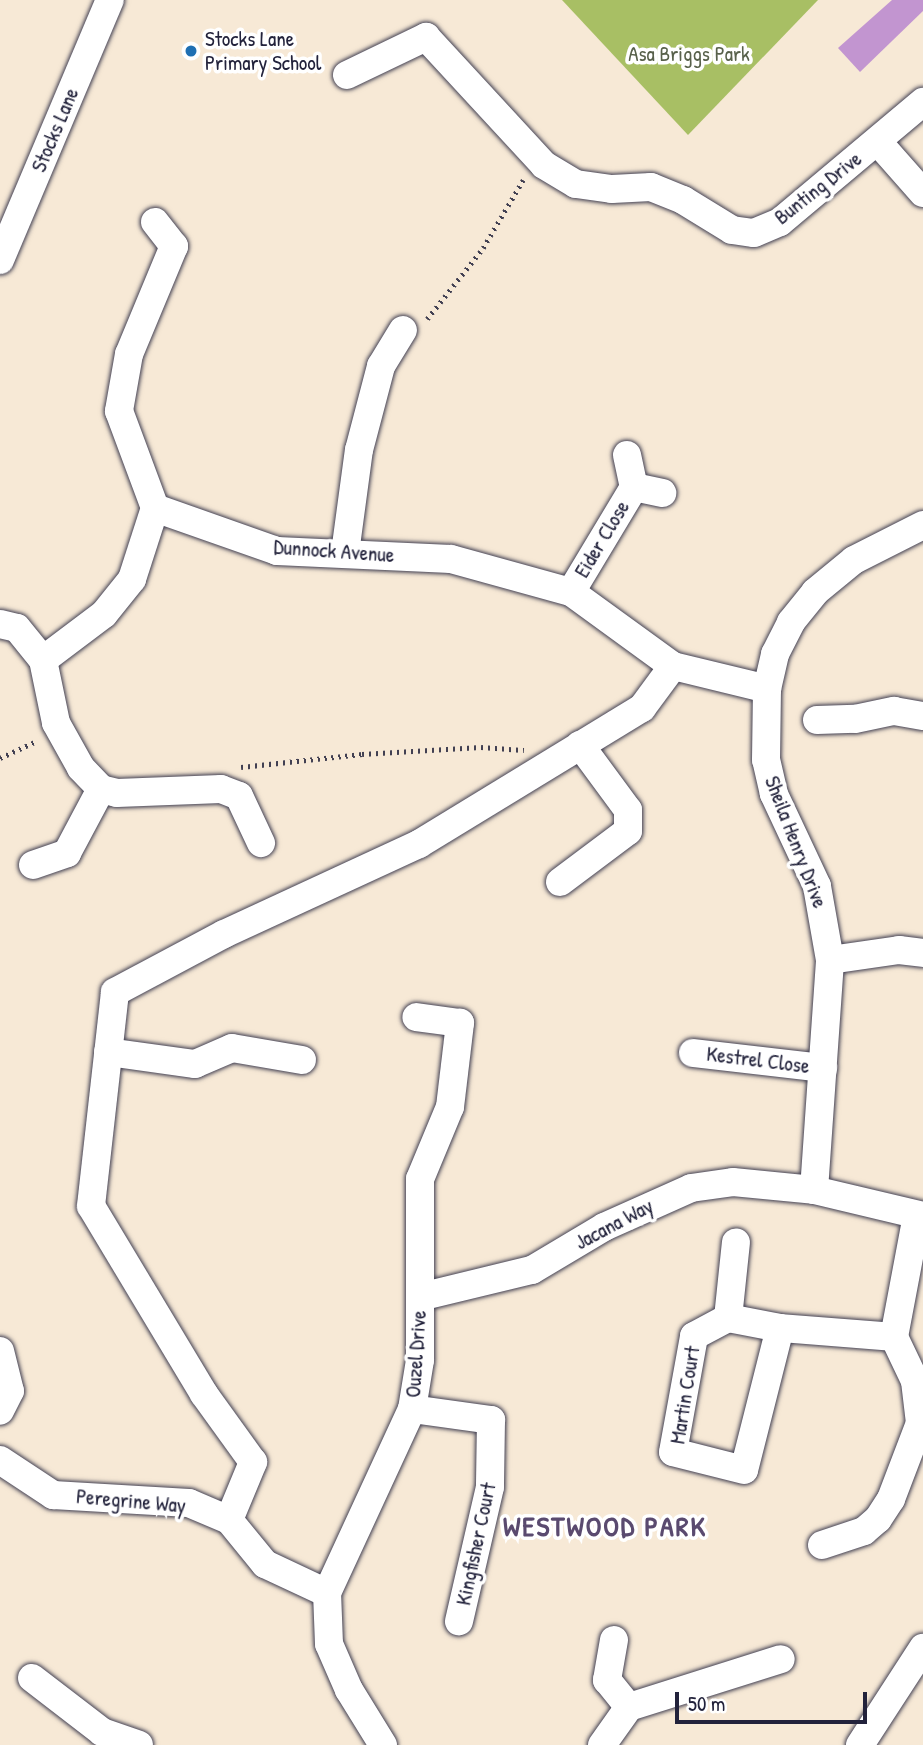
<!DOCTYPE html>
<style>
body{margin:0}
#map{position:relative;width:923px;height:1745px;overflow:hidden;background:#f7e9d6;font-family:"Patrick Hand",sans-serif}
div>[style]{position:absolute}
.green>*{inset:0;background:#a8bf64}
.building>*{inset:0;background:#c295d0}
.path>*{height:4.5px;margin-top:-2.25px;transform-origin:0;background:repeating-linear-gradient(90deg,#424052 0 2px,transparent 0 7px)}
.roads{filter:drop-shadow(0 0 2px #424052) drop-shadow(0 0 2px #424052)}
.minor>*{height:28px;margin:-14px;padding:0 14px;transform-origin:14px;border-radius:14px;background:#fff}
.dots>*{width:19px;height:19px;translate:-50% -50%;box-sizing:border-box;border:4px solid #fff;border-radius:50%}
span{translate:-50% -50%;white-space:nowrap;text-align:center;line-height:1.15;-webkit-text-stroke:7px #fff;paint-order:stroke}
.poi-label{font-size:21px;color:#22223b}
.left{translate:0 -50%;text-align:left}
.park-label{font-size:21px;color:#58614b}
.street-label{font-size:21px;color:#22223b}
.district-label{font-size:28px;color:#5a4a6f;font-weight:700;letter-spacing:2px}
.scale{position:absolute;left:675px;top:1692px;width:192px;height:32px;box-sizing:border-box;border:4px solid #22223b;border-top:0;padding-left:9px;font-size:21px;line-height:24px;white-space:nowrap;color:#22223b;-webkit-text-stroke:5px #fff;paint-order:stroke}
</style>
<div id="map">
<div class="green">
<div style="clip-path:polygon(562px 0,818px 0,688px 135px)"></div>
</div>
<div class="building">
<div style="clip-path:polygon(892px 0,923px 0,923px 11px,860px 72px,838px 48px)"></div>
</div>
<div class="path">
<div style="left:427px;top:319px;width:90px;rotate:-51.7deg"></div>
<div style="left:483px;top:248px;width:79px;rotate:-59.5deg"></div>
<div style="left:0;top:758px;width:41px;rotate:-24.7deg"></div>
<div style="left:241px;top:767px;width:122px;rotate:-6.1deg"></div>
<div style="left:362px;top:754px;width:119px;rotate:-3.4deg"></div>
<div style="left:481px;top:747px;width:43px;rotate:4deg"></div>
</div>
<div class="roads">
<div class="minor">
<div style="left:347px;top:75px;width:88px;rotate:-25.7deg"></div>
<div style="left:426px;top:37px;width:174px;rotate:47.3deg"></div>
<div style="left:544px;top:165px;width:37px;rotate:31deg"></div>
<div style="left:576px;top:184px;width:36px;rotate:8deg"></div>
<div style="left:612px;top:189px;width:39px;rotate:-3deg"></div>
<div style="left:651px;top:187px;width:35px;rotate:22deg"></div>
<div style="left:683px;top:200px;width:57px;rotate:31.5deg"></div>
<div style="left:732px;top:230px;width:22px;rotate:8deg"></div>
<div style="left:754px;top:233px;width:28px;rotate:-23deg"></div>
<div style="left:780px;top:222px;width:187px;rotate:-40deg"></div>
<div style="left:878px;top:142px;width:68px;rotate:48.6deg"></div>
<div style="left:155px;top:222px;width:31px;rotate:52deg"></div>
<div style="left:174px;top:246px;width:117px;rotate:112.6deg"></div>
<div style="left:129px;top:354px;width:58px;rotate:100deg"></div>
<div style="left:119px;top:411px;width:103px;rotate:69.6deg"></div>
<div style="left:155px;top:508px;width:129px;rotate:19.4deg"></div>
<div style="left:277px;top:551px;width:174px;rotate:2.6deg"></div>
<div style="left:451px;top:559px;width:124px;rotate:15.4deg"></div>
<div style="left:571px;top:592px;width:126px;rotate:36deg"></div>
<div style="left:673px;top:666px;width:97px;rotate:13.7deg"></div>
<div style="left:0;top:260px;width:282px;rotate:-67.1deg"></div>
<div style="left:627px;top:455px;width:33px;rotate:78deg"></div>
<div style="left:634px;top:487px;width:29px;rotate:12deg"></div>
<div style="left:345px;top:553px;width:104px;rotate:-82.3deg"></div>
<div style="left:359px;top:450px;width:87px;rotate:-75.3deg"></div>
<div style="left:381px;top:366px;width:42px;rotate:-58.6deg"></div>
<div style="left:571px;top:592px;width:122px;rotate:-59deg"></div>
<div style="left:0;top:624px;width:17px;rotate:13deg"></div>
<div style="left:17px;top:628px;width:41px;rotate:50.9deg"></div>
<div style="left:43px;top:660px;width:64px;rotate:78.3deg"></div>
<div style="left:56px;top:723px;width:51px;rotate:60.9deg"></div>
<div style="left:81px;top:768px;width:29px;rotate:46deg"></div>
<div style="left:101px;top:789px;width:16px;rotate:14deg"></div>
<div style="left:117px;top:793px;width:104px;rotate:-2.2deg"></div>
<div style="left:221px;top:789px;width:19px;rotate:21deg"></div>
<div style="left:239px;top:796px;width:52px;rotate:64.9deg"></div>
<div style="left:43px;top:660px;width:76px;rotate:-37deg"></div>
<div style="left:104px;top:614px;width:45px;rotate:-51.3deg"></div>
<div style="left:132px;top:579px;width:75px;rotate:-72.1deg"></div>
<div style="left:817px;top:720px;width:38px;rotate:-2deg"></div>
<div style="left:855px;top:719px;width:40px;rotate:-12deg"></div>
<div style="left:894px;top:711px;width:29px;rotate:10deg"></div>
<div style="left:33px;top:865px;width:36px;rotate:-19deg"></div>
<div style="left:67px;top:853px;width:72px;rotate:-62deg"></div>
<div style="left:560px;top:882px;width:85px;rotate:-36.9deg"></div>
<div style="left:628px;top:831px;width:21px;rotate:-90deg"></div>
<div style="left:628px;top:810px;width:81px;rotate:-126.4deg"></div>
<div style="left:830px;top:960px;width:70px;rotate:-8.2deg"></div>
<div style="left:899px;top:950px;width:24px;rotate:7deg"></div>
<div style="left:108px;top:1052px;width:88px;rotate:7.9deg"></div>
<div style="left:195px;top:1064px;width:40px;rotate:-23.4deg"></div>
<div style="left:232px;top:1048px;width:71px;rotate:9.7deg"></div>
<div style="left:693px;top:1053px;width:131px;rotate:6.6deg"></div>
<div style="left:814px;top:1190px;width:231px;rotate:-86deg"></div>
<div style="left:830px;top:960px;width:75px;rotate:-100deg"></div>
<div style="left:817px;top:886px;width:102px;rotate:-115.1deg"></div>
<div style="left:774px;top:794px;width:35px;rotate:-103deg"></div>
<div style="left:766px;top:760px;width:71px;rotate:-89.2deg"></div>
<div style="left:767px;top:689px;width:36px;rotate:-77deg"></div>
<div style="left:775px;top:654px;width:36px;rotate:-63deg"></div>
<div style="left:791px;top:622px;width:38px;rotate:-51deg"></div>
<div style="left:815px;top:592px;width:50px;rotate:-39.4deg"></div>
<div style="left:854px;top:560px;width:77px;rotate:-26.9deg"></div>
<div style="left:420px;top:1297px;width:115px;rotate:-13.6deg"></div>
<div style="left:532px;top:1270px;width:84px;rotate:-30.8deg"></div>
<div style="left:604px;top:1227px;width:95px;rotate:-24.1deg"></div>
<div style="left:691px;top:1188px;width:42px;rotate:-8.1deg"></div>
<div style="left:733px;top:1182px;width:81px;rotate:5.6deg"></div>
<div style="left:814px;top:1190px;width:112px;rotate:13.4deg"></div>
<div style="left:728px;top:1318px;width:76px;rotate:-84deg"></div>
<div style="left:780px;top:1328px;width:146px;rotate:104.2deg"></div>
<div style="left:744px;top:1470px;width:73px;rotate:-165.8deg"></div>
<div style="left:673px;top:1452px;width:118px;rotate:-79.7deg"></div>
<div style="left:694px;top:1336px;width:38px;rotate:-28deg"></div>
<div style="left:728px;top:1318px;width:53px;rotate:10.9deg"></div>
<div style="left:780px;top:1328px;width:114px;rotate:4.5deg"></div>
<div style="left:0;top:1351px;width:41px;rotate:76deg"></div>
<div style="left:10px;top:1391px;width:22px;rotate:117deg"></div>
<div style="left:412px;top:1409px;width:80px;rotate:7.9deg"></div>
<div style="left:491px;top:1420px;width:67px;rotate:90.9deg"></div>
<div style="left:490px;top:1487px;width:138px;rotate:103deg"></div>
<div style="left:0;top:1460px;width:64px;rotate:33.4deg"></div>
<div style="left:53px;top:1495px;width:136px;rotate:3.4deg"></div>
<div style="left:189px;top:1503px;width:43px;rotate:23deg"></div>
<div style="left:229px;top:1520px;width:57px;rotate:50.7deg"></div>
<div style="left:265px;top:1564px;width:68px;rotate:25.1deg"></div>
<div style="left:229px;top:1520px;width:63px;rotate:-67.5deg"></div>
<div style="left:253px;top:1462px;width:84px;rotate:-125.8deg"></div>
<div style="left:204px;top:1394px;width:219px;rotate:-121deg"></div>
<div style="left:91px;top:1206px;width:215px;rotate:-83.6deg"></div>
<div style="left:115px;top:992px;width:123px;rotate:-28deg"></div>
<div style="left:224px;top:934px;width:215px;rotate:-24.8deg"></div>
<div style="left:419px;top:844px;width:261px;rotate:-31.4deg"></div>
<div style="left:642px;top:708px;width:52px;rotate:-53.6deg"></div>
<div style="left:822px;top:1545px;width:44px;rotate:-18.4deg"></div>
<div style="left:864px;top:1531px;width:18px;rotate:-41deg"></div>
<div style="left:878px;top:1519px;width:24px;rotate:-57deg"></div>
<div style="left:891px;top:1499px;width:81px;rotate:-69.1deg"></div>
<div style="left:920px;top:1423px;width:42px;rotate:-96.8deg"></div>
<div style="left:915px;top:1381px;width:49px;rotate:-115.5deg"></div>
<div style="left:894px;top:1337px;width:124px;rotate:-79.3deg"></div>
<div style="left:614px;top:1640px;width:41px;rotate:99.9deg"></div>
<div style="left:607px;top:1680px;width:35px;rotate:51deg"></div>
<div style="left:32px;top:1678px;width:88px;rotate:37.6deg"></div>
<div style="left:102px;top:1732px;width:39px;rotate:19deg"></div>
<div style="left:383px;top:1745px;width:65px;rotate:-121.7deg"></div>
<div style="left:349px;top:1690px;width:50px;rotate:-113.5deg"></div>
<div style="left:329px;top:1644px;width:51px;rotate:-92.2deg"></div>
<div style="left:327px;top:1593px;width:203px;rotate:-65.2deg"></div>
<div style="left:412px;top:1409px;width:50px;rotate:-80.7deg"></div>
<div style="left:420px;top:1360px;width:181px;rotate:-90deg"></div>
<div style="left:420px;top:1179px;width:78px;rotate:-67.4deg"></div>
<div style="left:450px;top:1107px;width:85px;rotate:-83.2deg"></div>
<div style="left:460px;top:1023px;width:44px;rotate:-172.2deg"></div>
<div style="left:602px;top:1745px;width:47px;rotate:-54.6deg"></div>
<div style="left:629px;top:1707px;width:159px;rotate:-17.5deg"></div>
<div style="left:860px;top:1745px;width:116px;rotate:-57deg"></div>
</div>
</div>
<div class="dots">
<div style="left:191px;top:51px;background:#1f6fb2"></div>
</div>
<div class="poi-label">
<span class="left" style="left:205px;top:51px">Stocks Lane<br>Primary School</span>
</div>
<div class="park-label">
<span style="left:689px;top:54px">Asa Briggs Park</span>
</div>
<div class="street-label">
<span style="left:55px;top:130px;rotate:-67deg">Stocks Lane</span>
<span style="left:818px;top:188px;rotate:-38deg">Bunting Drive</span>
<span style="left:602px;top:539px;rotate:-59deg">Eider Close</span>
<span style="left:334px;top:551px;rotate:4deg">Dunnock Avenue</span>
<span style="left:796px;top:842px;rotate:69deg">Sheila Henry Drive</span>
<span style="left:758px;top:1060px;rotate:7deg">Kestrel Close</span>
<span style="left:614px;top:1224px;rotate:-28deg">Jacana Way</span>
<span style="left:416px;top:1354px;rotate:-86deg">Ouzel Drive</span>
<span style="left:685px;top:1395px;rotate:-81deg">Martin Court</span>
<span style="left:131px;top:1501px;rotate:5deg">Peregrine Way</span>
<span style="left:476px;top:1544px;rotate:-78deg">Kingfisher Court</span>
</div>
<div class="district-label">
<span style="left:605px;top:1526px">WESTWOOD PARK</span>
</div>
<div class="scale">50 m</div>
</div>
